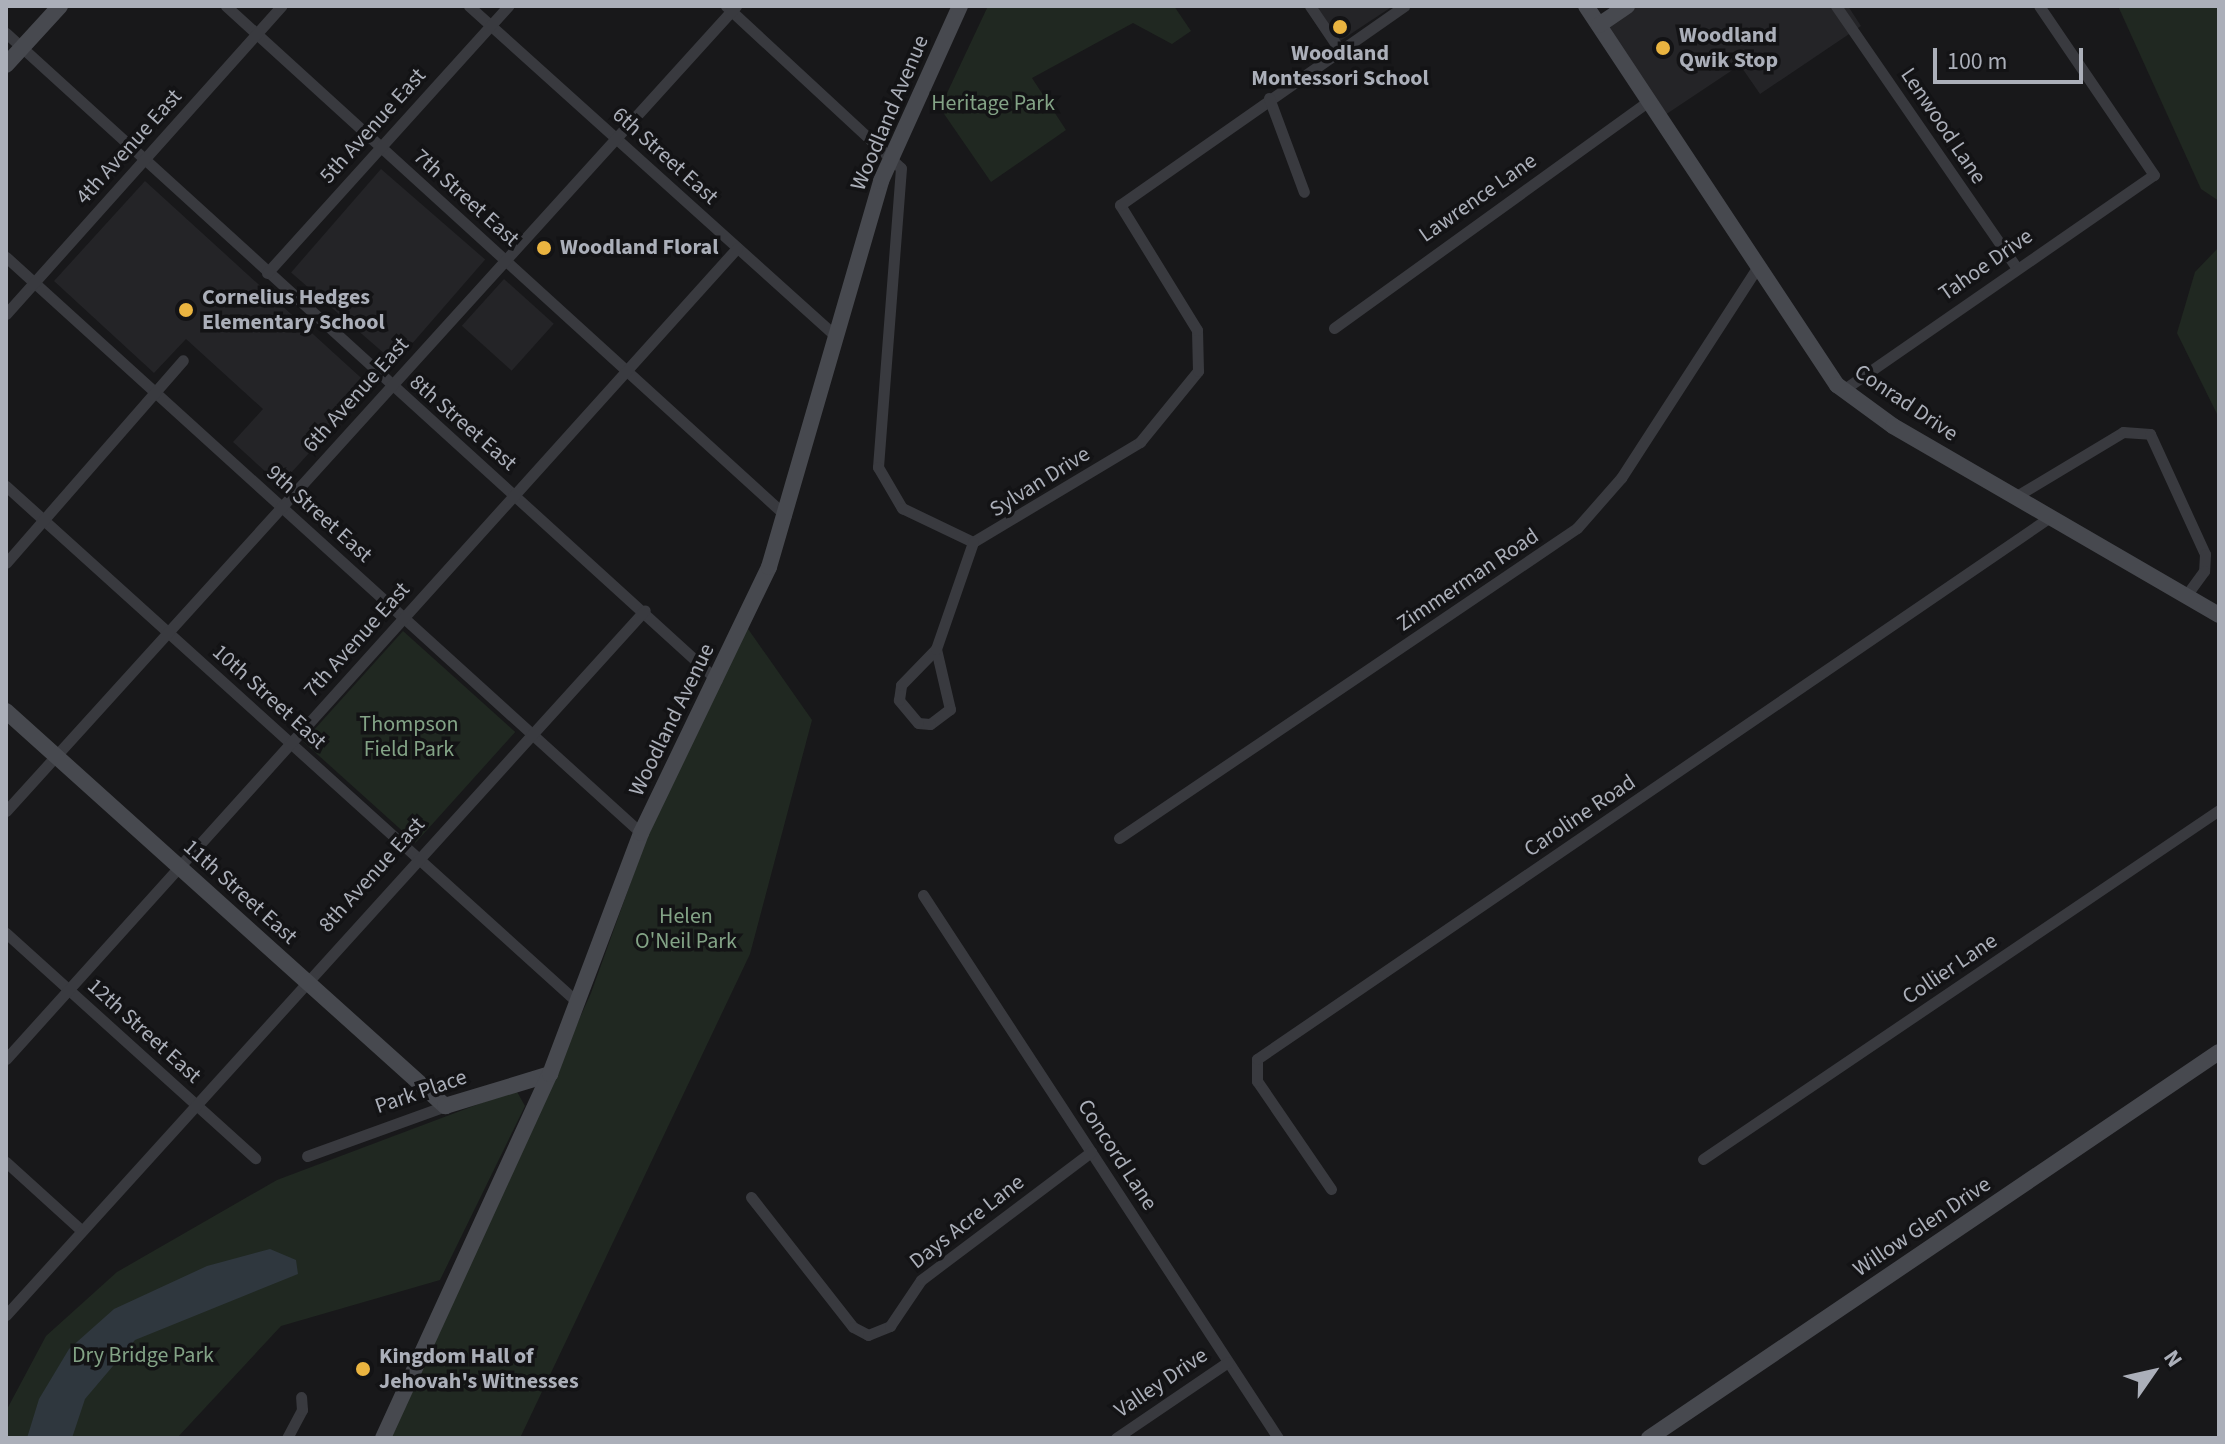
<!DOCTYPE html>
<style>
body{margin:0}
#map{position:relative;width:2225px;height:1444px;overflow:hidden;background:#18181a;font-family:"Source Sans 3",sans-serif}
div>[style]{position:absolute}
.built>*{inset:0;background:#242427;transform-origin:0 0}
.green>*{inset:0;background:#202821;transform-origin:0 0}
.water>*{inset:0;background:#2f373e}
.street>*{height:11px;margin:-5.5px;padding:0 5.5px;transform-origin:5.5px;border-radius:5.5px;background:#393a3f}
.secondary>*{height:16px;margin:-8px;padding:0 8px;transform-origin:8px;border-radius:8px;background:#47494f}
.dots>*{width:22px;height:22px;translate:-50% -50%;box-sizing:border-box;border:4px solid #131315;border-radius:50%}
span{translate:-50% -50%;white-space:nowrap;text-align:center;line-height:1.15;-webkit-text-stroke:7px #131315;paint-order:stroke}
.poi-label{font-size:22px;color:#abafb9;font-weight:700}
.left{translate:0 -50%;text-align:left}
.park-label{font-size:22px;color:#83a386}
.street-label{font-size:22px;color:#abafb9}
.frame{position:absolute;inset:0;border:8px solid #abafb9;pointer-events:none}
.north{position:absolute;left:2113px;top:1332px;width:80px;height:80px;-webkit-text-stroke:6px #131315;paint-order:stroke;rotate:56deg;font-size:22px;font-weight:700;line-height:32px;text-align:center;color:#abafb9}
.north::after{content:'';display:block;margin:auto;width:28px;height:36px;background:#abafb9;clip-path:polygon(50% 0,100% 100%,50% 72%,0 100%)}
.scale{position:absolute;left:1933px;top:48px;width:150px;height:36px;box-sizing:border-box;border:4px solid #abafb9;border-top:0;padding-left:10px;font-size:24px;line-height:28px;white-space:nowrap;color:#abafb9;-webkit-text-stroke:6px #131315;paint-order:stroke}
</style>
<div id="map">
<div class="built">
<div style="clip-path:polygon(1304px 6px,1393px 6px,1331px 47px)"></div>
<div style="clip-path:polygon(1637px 6px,1848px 6px,1861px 26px,1760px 94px,1740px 65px,1665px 115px,1606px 27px)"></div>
<div style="left:381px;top:169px;width:138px;height:137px;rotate:41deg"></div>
<div style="clip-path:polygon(145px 181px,370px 386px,280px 485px,233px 442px,263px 409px,186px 339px,154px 373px,54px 281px)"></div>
<div style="left:504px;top:279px;width:67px;height:63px;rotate:42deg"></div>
</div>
<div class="green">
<div style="clip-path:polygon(988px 6px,1174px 6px,1191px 31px,1172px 44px,1133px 23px,1032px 78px,1066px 130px,991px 182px,940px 108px)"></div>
<div style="clip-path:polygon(2118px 6px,2219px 6px,2219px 201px,2201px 189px)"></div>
<div style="clip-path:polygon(2219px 247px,2219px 418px,2177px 333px,2195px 272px)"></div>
<div style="clip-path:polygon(746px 626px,812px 720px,750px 954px,520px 1438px,390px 1438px,591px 993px,646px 840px)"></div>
<div style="left:403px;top:631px;width:151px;height:149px;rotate:42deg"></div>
<div style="clip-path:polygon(516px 1090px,525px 1106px,440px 1280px,281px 1326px,177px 1438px,6px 1438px,6px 1411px,46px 1336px,117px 1272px,277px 1180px)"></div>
</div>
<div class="water">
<div style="clip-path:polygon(270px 1249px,296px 1260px,298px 1274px,135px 1340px,85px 1399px,72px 1438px,27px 1438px,39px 1399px,69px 1349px,114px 1309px,207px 1266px)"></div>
</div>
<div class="street">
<div style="left:226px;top:6px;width:757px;rotate:42.32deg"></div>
<div style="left:469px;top:6px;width:493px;rotate:42deg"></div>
<div style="left:726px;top:6px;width:238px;rotate:42.8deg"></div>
<div style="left:901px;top:168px;width:300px;rotate:94.4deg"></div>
<div style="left:878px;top:467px;width:48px;rotate:59.7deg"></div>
<div style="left:902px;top:508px;width:79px;rotate:25.6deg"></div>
<div style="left:973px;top:542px;width:195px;rotate:-30.9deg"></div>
<div style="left:1140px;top:442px;width:92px;rotate:-50.8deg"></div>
<div style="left:1198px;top:371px;width:41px;rotate:-91.4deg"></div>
<div style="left:1197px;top:330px;width:147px;rotate:-121.6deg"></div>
<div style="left:1120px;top:205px;width:347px;rotate:-35deg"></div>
<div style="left:1310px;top:6px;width:53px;rotate:55.7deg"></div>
<div style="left:1836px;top:6px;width:318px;rotate:55.4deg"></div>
<div style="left:6px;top:33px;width:961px;rotate:42.3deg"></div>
<div style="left:1269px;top:98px;width:100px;rotate:69.6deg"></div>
<div style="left:6px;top:257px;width:857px;rotate:42.21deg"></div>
<div style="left:267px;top:273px;width:360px;rotate:-47.9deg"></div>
<div style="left:6px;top:314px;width:413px;rotate:-48.2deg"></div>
<div style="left:1334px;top:328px;width:385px;rotate:-35.8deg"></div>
<div style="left:1843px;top:390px;width:378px;rotate:-34.7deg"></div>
<div style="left:2154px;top:175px;width:204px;rotate:-124.2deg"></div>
<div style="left:6px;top:486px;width:770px;rotate:42.1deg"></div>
<div style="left:2015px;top:497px;width:126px;rotate:-31deg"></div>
<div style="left:2123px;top:432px;width:27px;rotate:4deg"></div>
<div style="left:2150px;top:434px;width:132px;rotate:65.4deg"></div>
<div style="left:2205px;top:554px;width:17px;rotate:93deg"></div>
<div style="left:2204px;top:571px;width:31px;rotate:126deg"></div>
<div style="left:6px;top:563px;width:269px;rotate:-48.9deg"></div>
<div style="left:936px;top:649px;width:62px;rotate:76.9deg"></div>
<div style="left:950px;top:709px;width:25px;rotate:143deg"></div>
<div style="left:930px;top:724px;width:12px;rotate:-175deg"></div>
<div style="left:918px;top:723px;width:30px;rotate:-130deg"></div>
<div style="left:899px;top:700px;width:15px;rotate:-82deg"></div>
<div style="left:901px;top:685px;width:50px;rotate:-45.8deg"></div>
<div style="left:936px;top:649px;width:113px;rotate:-70.9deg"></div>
<div style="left:6px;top:811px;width:1087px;rotate:-47.8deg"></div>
<div style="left:1119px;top:838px;width:553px;rotate:-34.09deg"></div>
<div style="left:1577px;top:528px;width:67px;rotate:-48.7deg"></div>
<div style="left:1621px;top:478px;width:247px;rotate:-57.1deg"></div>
<div style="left:923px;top:895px;width:649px;rotate:56.82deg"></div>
<div style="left:6px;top:933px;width:336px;rotate:42.1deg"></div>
<div style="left:6px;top:1059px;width:1092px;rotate:-47.97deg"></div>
<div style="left:307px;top:1156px;width:147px;rotate:-19.9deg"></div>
<div style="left:1703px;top:1159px;width:623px;rotate:-34.07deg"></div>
<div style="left:6px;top:1162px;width:101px;rotate:42.2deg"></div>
<div style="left:1331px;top:1189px;width:131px;rotate:-124.4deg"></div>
<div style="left:1257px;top:1081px;width:22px;rotate:-90deg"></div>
<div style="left:1257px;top:1059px;width:961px;rotate:-34.35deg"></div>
<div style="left:751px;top:1197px;width:165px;rotate:51.9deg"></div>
<div style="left:853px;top:1327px;width:17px;rotate:28deg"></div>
<div style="left:868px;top:1335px;width:24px;rotate:-22deg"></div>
<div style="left:890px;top:1326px;width:55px;rotate:-56deg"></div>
<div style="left:921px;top:1280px;width:213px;rotate:-37deg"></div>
<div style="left:6px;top:1315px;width:951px;rotate:-47.81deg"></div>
<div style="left:287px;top:1438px;width:32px;rotate:-62deg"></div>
<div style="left:302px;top:1410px;width:13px;rotate:-94deg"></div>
<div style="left:1116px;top:1438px;width:135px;rotate:-34.2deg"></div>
</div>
<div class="secondary">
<div style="left:1586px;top:6px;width:455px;rotate:56.5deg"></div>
<div style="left:1837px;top:385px;width:69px;rotate:36.2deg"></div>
<div style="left:1893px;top:426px;width:377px;rotate:30.1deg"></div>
<div style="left:1599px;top:25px;width:34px;rotate:-34deg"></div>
<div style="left:6px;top:65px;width:80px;rotate:-47.5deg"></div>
<div style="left:6px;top:711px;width:591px;rotate:41.98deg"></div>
<div style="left:445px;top:1106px;width:110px;rotate:-16.9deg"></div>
<div style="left:383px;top:1438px;width:400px;rotate:-65.4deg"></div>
<div style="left:550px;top:1074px;width:258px;rotate:-69.3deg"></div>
<div style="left:641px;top:833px;width:295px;rotate:-64.3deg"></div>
<div style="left:769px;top:567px;width:402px;rotate:-73.8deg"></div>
<div style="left:881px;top:181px;width:192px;rotate:-65.7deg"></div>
<div style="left:1649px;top:1438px;width:688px;rotate:-34.11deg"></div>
</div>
<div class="dots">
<div style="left:1340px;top:27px;background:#eab440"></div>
<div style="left:1663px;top:48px;background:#eab440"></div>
<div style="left:544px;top:248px;background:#eab440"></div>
<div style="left:186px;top:310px;background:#eab440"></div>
<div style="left:363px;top:1369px;background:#eab440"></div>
</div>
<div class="poi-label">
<span class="left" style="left:1679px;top:48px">Woodland<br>Qwik Stop</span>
<span style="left:1340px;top:66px">Woodland<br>Montessori School</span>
<span class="left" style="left:560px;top:248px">Woodland Floral</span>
<span class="left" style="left:202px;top:310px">Cornelius Hedges<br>Elementary School</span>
<span class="left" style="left:379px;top:1369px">Kingdom Hall of<br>Jehovah's Witnesses</span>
</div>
<div class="park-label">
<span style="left:993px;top:104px">Heritage Park</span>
<span style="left:409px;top:737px">Thompson<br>Field Park</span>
<span style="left:686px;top:929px">Helen<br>O'Neil Park</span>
<span style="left:143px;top:1356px">Dry Bridge Park</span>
</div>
<div class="street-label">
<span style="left:890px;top:113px;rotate:-67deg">Woodland Avenue</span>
<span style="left:373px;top:126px;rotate:-48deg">5th Avenue East</span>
<span style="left:1943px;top:126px;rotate:56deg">Lenwood Lane</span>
<span style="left:129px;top:147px;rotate:-48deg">4th Avenue East</span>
<span style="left:665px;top:156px;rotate:42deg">6th Street East</span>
<span style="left:466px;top:198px;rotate:42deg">7th Street East</span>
<span style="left:1478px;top:198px;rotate:-35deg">Lawrence Lane</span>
<span style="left:1986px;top:265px;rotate:-35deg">Tahoe Drive</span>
<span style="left:356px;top:395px;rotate:-48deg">6th Avenue East</span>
<span style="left:1906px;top:403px;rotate:34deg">Conrad Drive</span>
<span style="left:463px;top:423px;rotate:41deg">8th Street East</span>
<span style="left:1040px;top:482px;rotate:-32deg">Sylvan Drive</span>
<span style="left:319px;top:514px;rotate:42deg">9th Street East</span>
<span style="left:1468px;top:580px;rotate:-34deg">Zimmerman Road</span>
<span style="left:357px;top:640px;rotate:-48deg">7th Avenue East</span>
<span style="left:269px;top:697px;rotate:42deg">10th Street East</span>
<span style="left:672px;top:720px;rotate:-64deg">Woodland Avenue</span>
<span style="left:1580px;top:816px;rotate:-34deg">Caroline Road</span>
<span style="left:372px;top:875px;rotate:-48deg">8th Avenue East</span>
<span style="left:240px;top:892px;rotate:42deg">11th Street East</span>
<span style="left:1950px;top:969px;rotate:-34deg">Collier Lane</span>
<span style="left:144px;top:1031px;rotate:42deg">12th Street East</span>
<span style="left:421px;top:1092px;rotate:-19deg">Park Place</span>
<span style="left:1117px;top:1155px;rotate:57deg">Concord Lane</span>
<span style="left:967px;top:1222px;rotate:-38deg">Days Acre Lane</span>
<span style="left:1922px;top:1227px;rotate:-34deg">Willow Glen Drive</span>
<span style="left:1161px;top:1383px;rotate:-34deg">Valley Drive</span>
</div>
<div class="frame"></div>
<div class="north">N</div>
<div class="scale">100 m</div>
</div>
